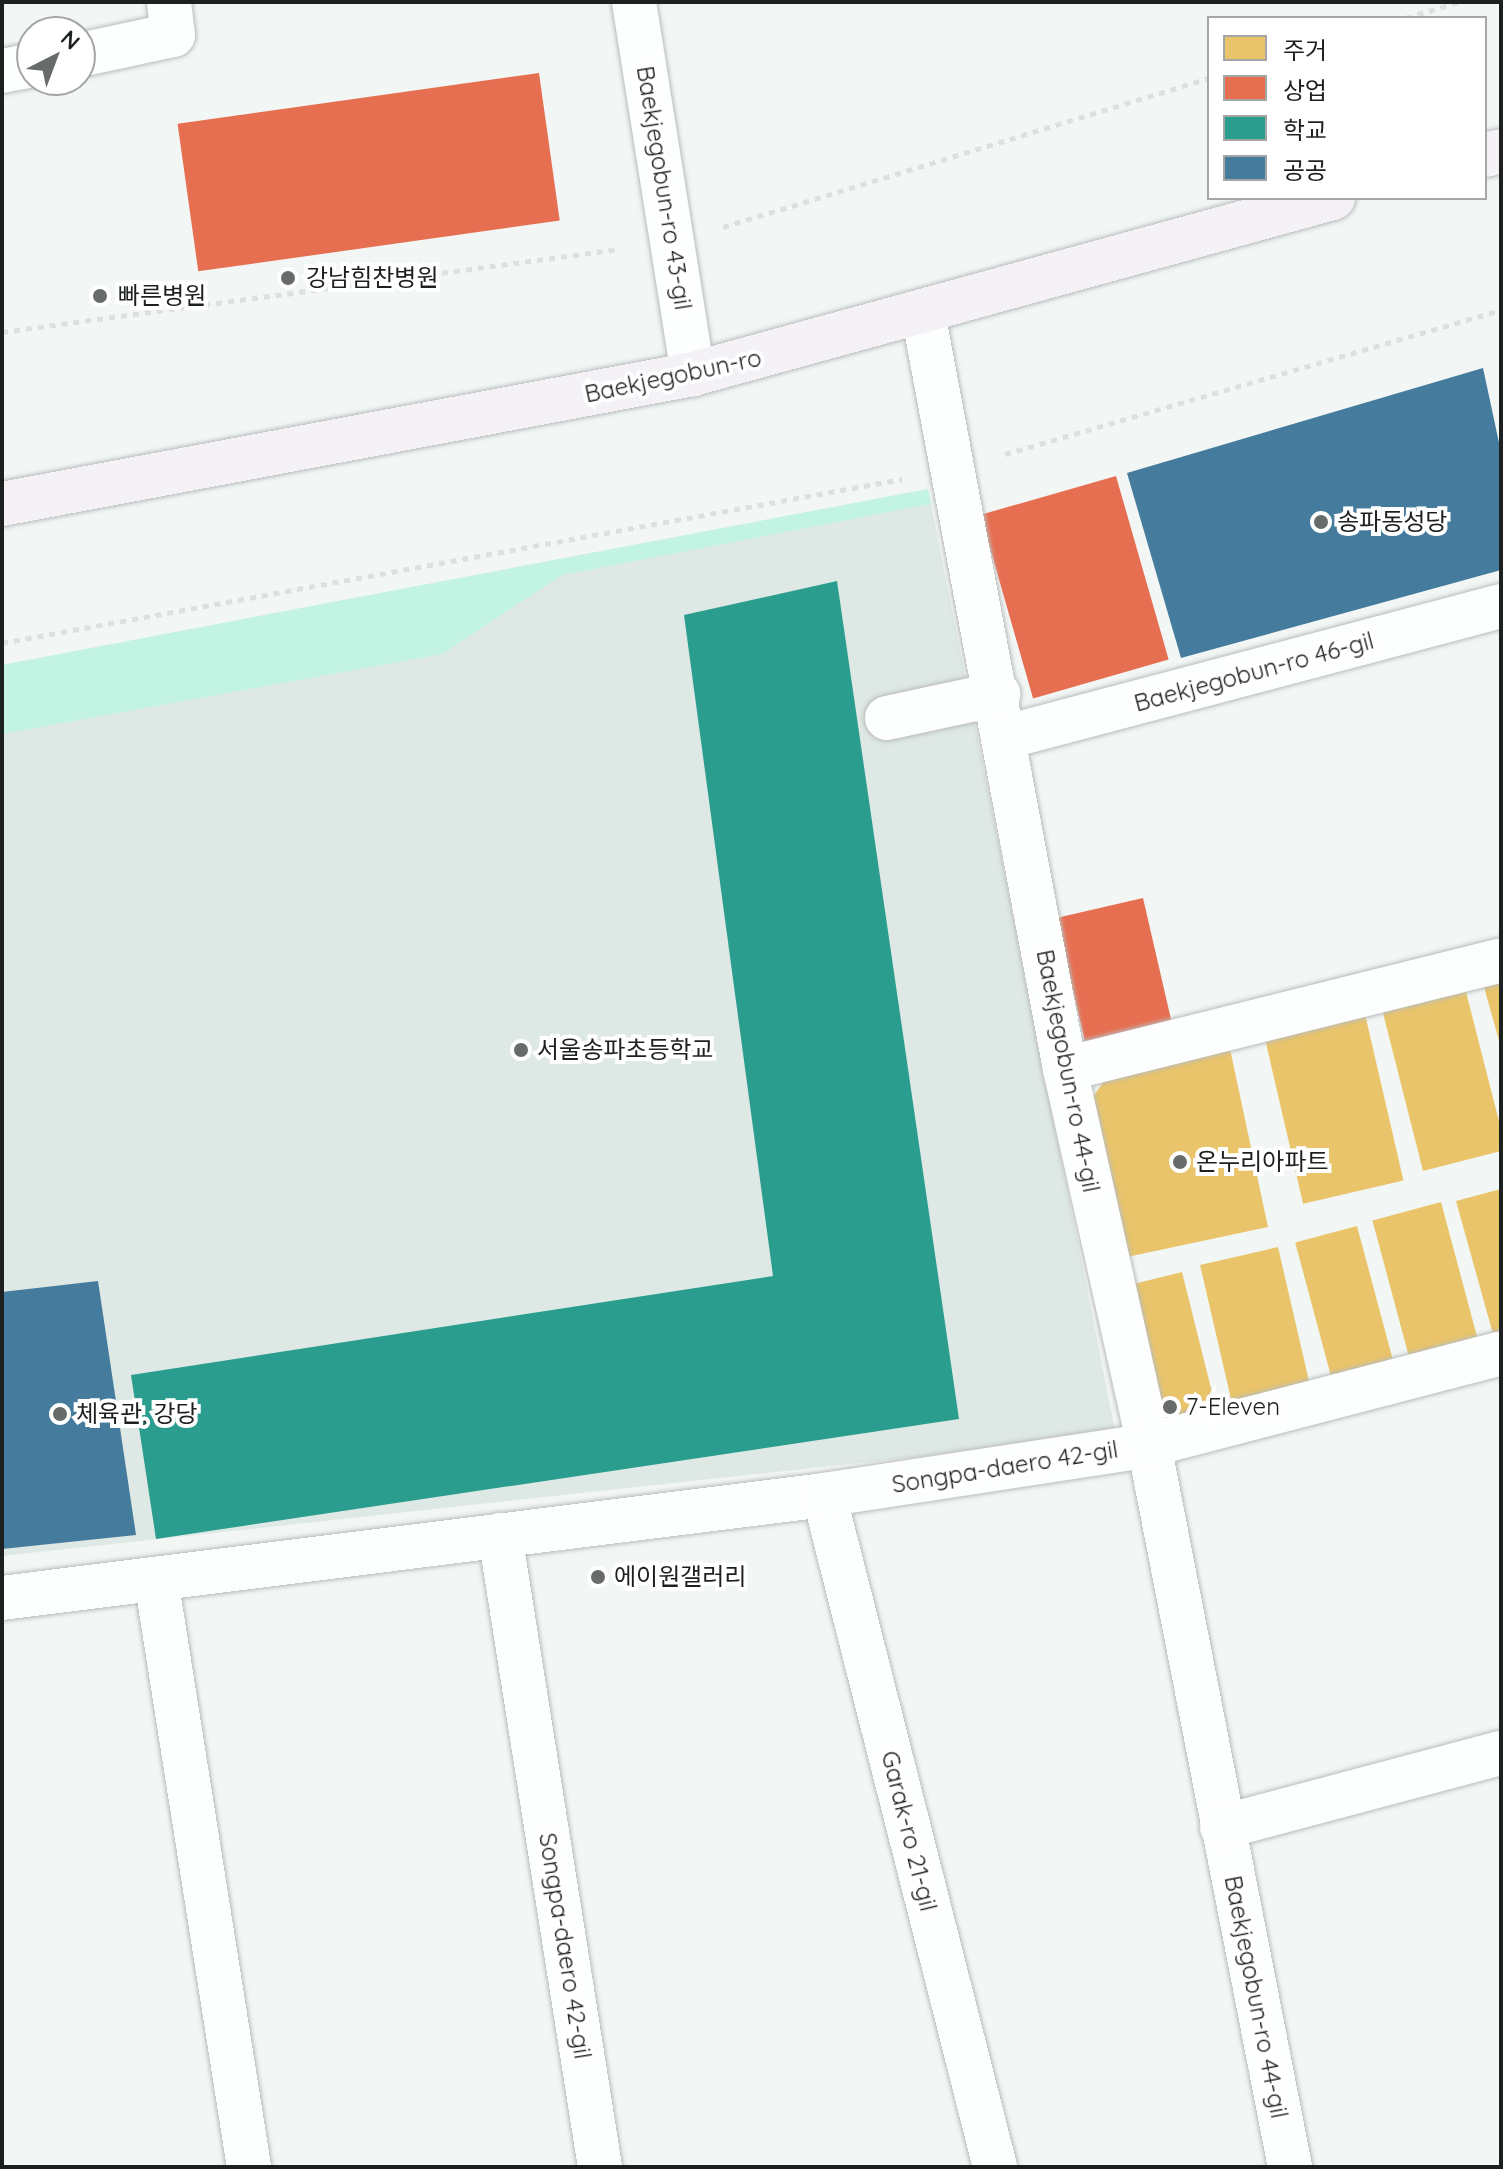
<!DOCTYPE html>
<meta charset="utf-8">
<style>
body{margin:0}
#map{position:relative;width:1503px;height:2169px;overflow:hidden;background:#f2f7f5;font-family:Quicksand,"Noto Sans KR",sans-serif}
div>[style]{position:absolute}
.built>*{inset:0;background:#dee8e4}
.green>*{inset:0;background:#c3f4e3}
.homes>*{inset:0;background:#e9c46a;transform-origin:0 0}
.shops>*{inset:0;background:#e76f51;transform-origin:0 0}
.schools>*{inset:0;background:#2a9d8f}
.public>*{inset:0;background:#457b9d}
.path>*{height:5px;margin-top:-2.5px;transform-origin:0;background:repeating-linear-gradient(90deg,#dedfdf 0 6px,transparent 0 12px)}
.roads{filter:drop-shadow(0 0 2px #b9bcbb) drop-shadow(0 0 2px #b9bcbb)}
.minor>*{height:44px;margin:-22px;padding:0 22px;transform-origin:22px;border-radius:22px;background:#fdfefe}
.major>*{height:44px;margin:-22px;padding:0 22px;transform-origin:22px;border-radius:22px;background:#f4f1f7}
.dots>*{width:22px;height:22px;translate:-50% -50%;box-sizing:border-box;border:4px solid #fff;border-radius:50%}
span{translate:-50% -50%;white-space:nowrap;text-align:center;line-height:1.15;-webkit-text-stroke:8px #fff;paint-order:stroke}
.street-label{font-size:24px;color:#1c201e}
.poi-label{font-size:24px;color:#1c201e}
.left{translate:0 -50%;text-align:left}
.frame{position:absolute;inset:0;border:4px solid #1c201e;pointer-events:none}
.legend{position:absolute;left:1207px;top:16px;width:280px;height:184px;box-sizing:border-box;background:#fff;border:2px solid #a4a6a5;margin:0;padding:10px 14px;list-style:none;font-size:24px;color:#1c201e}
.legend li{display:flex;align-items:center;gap:16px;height:40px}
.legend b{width:40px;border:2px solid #a4a6a5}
.north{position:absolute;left:16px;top:16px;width:80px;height:80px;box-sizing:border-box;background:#fff;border:2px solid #a4a6a5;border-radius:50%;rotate:42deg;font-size:22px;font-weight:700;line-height:32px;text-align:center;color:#1c201e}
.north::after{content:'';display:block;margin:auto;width:28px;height:36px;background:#676b69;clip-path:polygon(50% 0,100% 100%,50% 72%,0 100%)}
</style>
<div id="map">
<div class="built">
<div style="clip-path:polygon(928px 489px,1116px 1435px,2px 1556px,2px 665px)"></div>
</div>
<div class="green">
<div style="clip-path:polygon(928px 489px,931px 504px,562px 575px,442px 654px,2px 734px,2px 665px)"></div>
</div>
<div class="homes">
<div style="clip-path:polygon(1501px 974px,1501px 1044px,1500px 1044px,1482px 980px)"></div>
<div style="clip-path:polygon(1465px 988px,1501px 1129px,1501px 1151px,1423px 1171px,1382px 1009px)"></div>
<div style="left:1365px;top:1014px;width:171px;height:103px;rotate:77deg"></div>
<div style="clip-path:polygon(1230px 1049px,1268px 1227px,1127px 1257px,1093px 1097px,1108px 1075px)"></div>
<div style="clip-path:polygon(1501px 1189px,1501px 1332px,1493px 1334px,1456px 1201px)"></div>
<div style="left:1441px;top:1202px;width:139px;height:71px;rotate:75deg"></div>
<div style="left:1357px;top:1226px;width:138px;height:64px;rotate:75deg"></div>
<div style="left:1278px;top:1247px;width:144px;height:80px;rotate:77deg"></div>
<div style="left:1182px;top:1272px;width:145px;height:53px;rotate:76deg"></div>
</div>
<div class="shops">
<div style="left:539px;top:73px;width:149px;height:365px;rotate:82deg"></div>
<div style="left:1116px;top:476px;width:191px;height:141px;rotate:74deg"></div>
<div style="left:1143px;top:898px;width:134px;height:89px;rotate:77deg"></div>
</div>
<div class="schools">
<div style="clip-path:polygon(837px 581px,959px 1419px,156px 1539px,131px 1375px,773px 1276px,684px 615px)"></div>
</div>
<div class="public">
<div style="clip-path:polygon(1483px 368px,1501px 452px,1501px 570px,1181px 658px,1127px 473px)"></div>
<div style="clip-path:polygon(98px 1281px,136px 1535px,2px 1549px,2px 1292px)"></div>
</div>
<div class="path">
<div style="left:1406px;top:18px;width:55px;rotate:-16.8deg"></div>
<div style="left:723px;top:227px;width:508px;rotate:-17.04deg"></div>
<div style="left:2px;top:332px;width:623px;rotate:-7.66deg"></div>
<div style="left:1005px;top:454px;width:516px;rotate:-16.19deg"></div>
<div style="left:2px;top:643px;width:915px;rotate:-10.33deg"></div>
</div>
<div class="roads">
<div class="minor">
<div style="left:634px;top:2px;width:377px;rotate:81deg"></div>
<div style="left:80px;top:55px;width:95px;rotate:-12.1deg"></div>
<div style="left:173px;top:35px;width:33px;rotate:-97deg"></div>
<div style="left:2px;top:71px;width:31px;rotate:-11deg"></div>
<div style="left:923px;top:313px;width:769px;rotate:79.36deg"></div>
<div style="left:1065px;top:1069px;width:385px;rotate:77.4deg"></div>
<div style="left:1149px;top:1445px;width:736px;rotate:78.95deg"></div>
<div style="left:887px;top:718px;width:114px;rotate:-12.2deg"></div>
<div style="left:1006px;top:737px;width:512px;rotate:-14.82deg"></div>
<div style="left:1065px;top:1069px;width:449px;rotate:-14deg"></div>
<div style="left:824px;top:1495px;width:693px;rotate:75.72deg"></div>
<div style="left:500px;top:1535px;width:640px;rotate:81.01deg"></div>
<div style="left:156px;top:1579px;width:595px;rotate:81.01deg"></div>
<div style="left:2px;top:1598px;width:828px;rotate:-7.14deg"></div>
<div style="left:824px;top:1495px;width:329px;rotate:-8.7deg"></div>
<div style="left:1149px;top:1445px;width:364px;rotate:-14.6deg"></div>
<div style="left:1222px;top:1827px;width:289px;rotate:-14.9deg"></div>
</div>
<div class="major">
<div style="left:1485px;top:155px;width:16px;rotate:-14deg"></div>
<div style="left:2px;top:504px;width:703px;rotate:-10.65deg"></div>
<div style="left:693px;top:374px;width:664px;rotate:-15.38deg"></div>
</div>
</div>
<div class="dots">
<div style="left:288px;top:278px;background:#676b69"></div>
<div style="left:100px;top:296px;background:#676b69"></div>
<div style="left:1321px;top:522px;background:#676b69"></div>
<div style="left:521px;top:1050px;background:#676b69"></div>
<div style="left:1180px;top:1162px;background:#676b69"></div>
<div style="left:1170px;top:1407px;background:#676b69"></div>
<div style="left:60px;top:1414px;background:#676b69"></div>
<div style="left:598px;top:1577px;background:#676b69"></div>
</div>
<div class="street-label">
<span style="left:664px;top:188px;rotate:81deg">Baekjegobun-ro 43-gil</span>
<span style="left:673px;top:376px;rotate:-12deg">Baekjegobun-ro</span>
<span style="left:1254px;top:672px;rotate:-15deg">Baekjegobun-ro 46-gil</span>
<span style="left:1068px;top:1071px;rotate:79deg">Baekjegobun-ro 44-gil</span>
<span style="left:1005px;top:1467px;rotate:-9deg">Songpa-daero 42-gil</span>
<span style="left:909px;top:1831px;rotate:76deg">Garak-ro 21-gil</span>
<span style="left:565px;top:1946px;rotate:81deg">Songpa-daero 42-gil</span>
<span style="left:1256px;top:1997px;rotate:79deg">Baekjegobun-ro 44-gil</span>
</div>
<div class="poi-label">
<span class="left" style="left:306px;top:278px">강남힘찬병원</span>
<span class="left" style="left:118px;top:296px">빠른병원</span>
<span class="left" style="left:1337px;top:522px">송파동성당</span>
<span class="left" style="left:537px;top:1050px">서울송파초등학교</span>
<span class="left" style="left:1196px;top:1162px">온누리아파트</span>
<span class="left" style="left:1186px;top:1407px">7-Eleven</span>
<span class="left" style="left:76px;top:1414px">체육관, 강당</span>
<span class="left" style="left:614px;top:1577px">에이원갤러리</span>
</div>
<div class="frame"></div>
<ul class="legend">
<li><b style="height:22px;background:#e9c46a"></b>주거</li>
<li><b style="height:22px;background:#e76f51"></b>상업</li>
<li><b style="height:22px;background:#2a9d8f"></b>학교</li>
<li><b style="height:22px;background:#457b9d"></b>공공</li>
</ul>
<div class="north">N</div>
</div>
